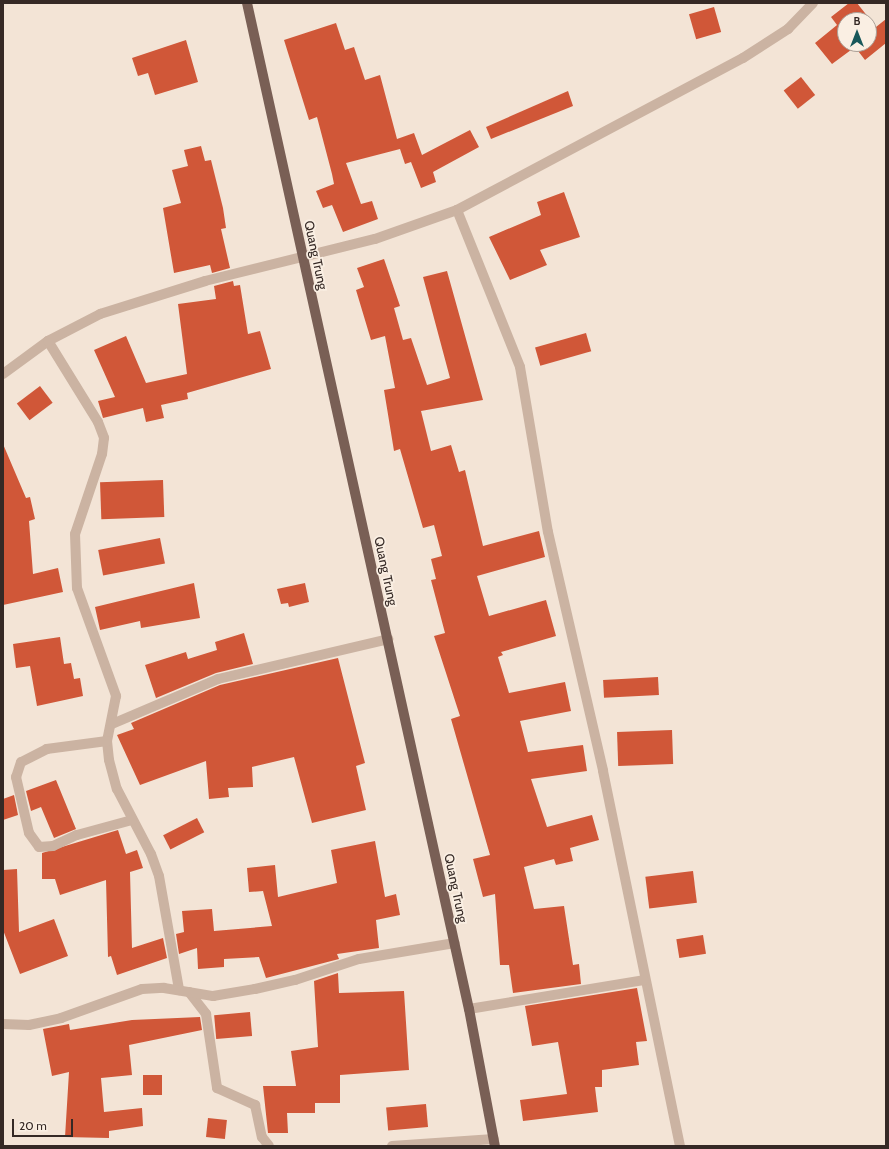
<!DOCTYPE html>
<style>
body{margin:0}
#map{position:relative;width:889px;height:1149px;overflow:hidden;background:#f3e4d6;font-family:Cabin,sans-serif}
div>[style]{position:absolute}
.building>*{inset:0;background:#d05738;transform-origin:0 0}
.minor>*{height:10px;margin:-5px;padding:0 5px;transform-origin:5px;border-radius:5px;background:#cbb3a2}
.major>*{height:10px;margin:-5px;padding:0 5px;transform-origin:5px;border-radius:5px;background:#795f55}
span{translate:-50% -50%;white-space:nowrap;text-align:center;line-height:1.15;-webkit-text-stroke:3.5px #faefe3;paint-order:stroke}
.street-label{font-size:13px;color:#352925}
.frame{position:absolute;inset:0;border:4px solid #352925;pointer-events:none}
.north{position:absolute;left:837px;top:12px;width:40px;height:40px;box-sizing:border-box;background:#faefe3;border:1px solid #aba097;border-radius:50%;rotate:0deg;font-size:11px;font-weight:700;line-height:16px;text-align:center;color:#352925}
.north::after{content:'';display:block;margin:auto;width:14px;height:18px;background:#18585a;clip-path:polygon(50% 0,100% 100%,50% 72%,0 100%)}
.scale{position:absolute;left:12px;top:1119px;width:61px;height:18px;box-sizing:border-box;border:2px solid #352925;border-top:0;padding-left:5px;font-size:12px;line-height:14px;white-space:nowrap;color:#352925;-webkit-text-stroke:3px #faefe3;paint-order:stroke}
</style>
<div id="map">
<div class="building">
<div style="clip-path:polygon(evenodd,849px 3px,857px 3px,876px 27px,886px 19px,886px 43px,865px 60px,855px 47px,832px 64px,815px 43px,837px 25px,831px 17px,849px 3px,845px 20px,869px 20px,869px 44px,845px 44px,845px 20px)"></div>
<div style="left:714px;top:7px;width:26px;height:26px;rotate:74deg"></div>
<div style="clip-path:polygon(336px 23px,345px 50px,354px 47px,365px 80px,380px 75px,397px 139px,414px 133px,422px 155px,470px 130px,479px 147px,433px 172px,436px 182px,421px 188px,411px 162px,405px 164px,400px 149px,346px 163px,361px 204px,372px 201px,378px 219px,343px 232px,332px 205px,323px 208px,316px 191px,334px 184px,332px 174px,317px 117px,309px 120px,284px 40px)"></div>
<div style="clip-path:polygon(186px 40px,198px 82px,155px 95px,148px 73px,138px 76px,132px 58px)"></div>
<div style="left:801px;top:77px;width:23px;height:22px;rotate:52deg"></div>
<div style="clip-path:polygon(568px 91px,573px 106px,491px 139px,486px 127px)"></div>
<div style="clip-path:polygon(201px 146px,205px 161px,211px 160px,223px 208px,226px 228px,221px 229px,230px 268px,212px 273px,210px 265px,174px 273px,163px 208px,181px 203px,172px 170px,188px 166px,184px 150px)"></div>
<div style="clip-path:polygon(564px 192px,580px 237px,540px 250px,547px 265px,510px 280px,489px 237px,541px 215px,537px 202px)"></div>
<div style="clip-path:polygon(384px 259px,400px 306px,394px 308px,403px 340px,411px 338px,427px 385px,450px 378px,423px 277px,447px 271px,483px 400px,421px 411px,431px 451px,451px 445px,459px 472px,465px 470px,483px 546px,539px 531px,545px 557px,477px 576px,489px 616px,546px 600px,556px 636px,501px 652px,503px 655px,498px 657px,509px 693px,565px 682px,571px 711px,520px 721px,528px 752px,583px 745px,587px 771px,531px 779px,547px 827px,592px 815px,599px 840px,570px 848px,573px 861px,556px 865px,554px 859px,524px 867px,534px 909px,564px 906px,573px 965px,579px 964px,581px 984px,513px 993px,509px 965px,500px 965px,495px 894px,483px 897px,473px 859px,490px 855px,451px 719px,460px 716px,434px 636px,445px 633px,431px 580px,436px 579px,431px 559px,442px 556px,434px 525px,423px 528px,400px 449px,394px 451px,384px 390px,395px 388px,385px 336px,371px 340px,356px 290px,364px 287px,357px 268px)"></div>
<div style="clip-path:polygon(233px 281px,234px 286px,240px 285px,248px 334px,260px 331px,271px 369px,187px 393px,188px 399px,161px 405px,164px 418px,146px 422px,143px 408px,103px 418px,98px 401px,115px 397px,94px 350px,126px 336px,146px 383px,187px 374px,178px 304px,216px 299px,214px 286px)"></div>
<div style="left:586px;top:333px;width:19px;height:53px;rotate:74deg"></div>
<div style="left:40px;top:386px;width:21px;height:29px;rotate:53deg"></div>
<div style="clip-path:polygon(3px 444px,26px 498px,30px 497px,35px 519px,29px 521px,33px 574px,58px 568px,63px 592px,3px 605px)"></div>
<div style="left:163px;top:480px;width:37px;height:63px;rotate:88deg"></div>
<div style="left:160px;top:538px;width:26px;height:63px;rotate:79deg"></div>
<div style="clip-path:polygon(194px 583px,200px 618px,141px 628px,140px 621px,100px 630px,95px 607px)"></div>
<div style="clip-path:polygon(305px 583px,309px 602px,289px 607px,288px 603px,281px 604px,277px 589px)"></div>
<div style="clip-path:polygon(244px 633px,253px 664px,216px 673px,156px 698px,145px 665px,186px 652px,188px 659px,217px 650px,215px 642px)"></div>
<div style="clip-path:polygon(60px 637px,64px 664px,71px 663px,74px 679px,80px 678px,83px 696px,37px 706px,30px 666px,16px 668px,13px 644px)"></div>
<div style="clip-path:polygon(338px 658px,365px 763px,356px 766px,366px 810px,312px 823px,294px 757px,252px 767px,253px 787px,228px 788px,229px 797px,209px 799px,206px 761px,140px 785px,117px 735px,134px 729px,131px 723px,220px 685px)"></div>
<div style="left:658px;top:677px;width:18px;height:55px;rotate:87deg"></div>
<div style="left:672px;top:730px;width:34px;height:55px;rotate:88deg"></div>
<div style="clip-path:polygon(56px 780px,76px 829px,54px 838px,41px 807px,31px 811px,26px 791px)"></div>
<div style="clip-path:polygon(14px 795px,18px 815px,3px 820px,3px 799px)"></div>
<div style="left:197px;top:818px;width:16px;height:38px;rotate:63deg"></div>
<div style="clip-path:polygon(118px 830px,126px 854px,137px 850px,143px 868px,130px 872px,132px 948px,163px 938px,167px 958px,117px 975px,111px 956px,108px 957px,106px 880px,60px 895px,55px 879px,42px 879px,42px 853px)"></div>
<div style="clip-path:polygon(375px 841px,385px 897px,396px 894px,400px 915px,376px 920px,379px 948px,337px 954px,339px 959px,266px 978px,259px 957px,224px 959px,224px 967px,198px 969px,197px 948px,179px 954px,176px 934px,184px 932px,182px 911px,212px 909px,214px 931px,272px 926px,263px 891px,249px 892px,247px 868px,275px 865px,278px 897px,337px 883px,331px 850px)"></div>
<div style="clip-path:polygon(17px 869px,19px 932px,54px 919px,68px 956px,20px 974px,3px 930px,3px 870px)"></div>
<div style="left:693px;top:871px;width:32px;height:48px;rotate:83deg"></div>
<div style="left:703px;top:935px;width:19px;height:27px;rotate:81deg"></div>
<div style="clip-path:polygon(338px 973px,339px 993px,404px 991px,409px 1070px,340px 1075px,340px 1103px,315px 1103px,315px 1113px,287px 1113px,288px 1133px,268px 1133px,263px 1086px,296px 1086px,291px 1051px,318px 1047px,314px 981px)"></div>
<div style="clip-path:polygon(637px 988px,647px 1041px,636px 1042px,639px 1065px,602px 1070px,602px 1087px,595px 1087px,598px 1112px,523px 1121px,520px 1100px,567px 1094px,558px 1042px,532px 1046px,525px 1006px)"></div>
<div style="left:250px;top:1012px;width:24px;height:36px;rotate:85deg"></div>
<div style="clip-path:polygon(200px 1017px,202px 1030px,129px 1045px,132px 1075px,101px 1078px,104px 1112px,142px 1108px,143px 1126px,109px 1131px,109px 1138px,65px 1137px,69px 1072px,52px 1076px,43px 1029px,69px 1024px,70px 1030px,132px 1020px)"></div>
<div style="left:162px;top:1075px;width:20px;height:19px;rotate:90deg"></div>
<div style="left:426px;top:1104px;width:23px;height:40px;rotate:85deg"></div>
<div style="left:208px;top:1118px;width:19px;height:19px;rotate:6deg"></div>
</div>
<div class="minor">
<div style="left:457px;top:210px;width:169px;rotate:68.1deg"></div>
<div style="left:520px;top:367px;width:167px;rotate:80.4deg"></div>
<div style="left:548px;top:532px;width:245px;rotate:77deg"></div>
<div style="left:603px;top:771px;width:383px;rotate:78.4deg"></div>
<div style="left:48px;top:341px;width:95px;rotate:58.3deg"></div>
<div style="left:98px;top:422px;width:17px;rotate:69deg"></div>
<div style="left:104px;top:438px;width:16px;rotate:97deg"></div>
<div style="left:102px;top:454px;width:84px;rotate:108.6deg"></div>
<div style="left:75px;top:534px;width:54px;rotate:87.9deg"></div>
<div style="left:77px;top:588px;width:115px;rotate:70.1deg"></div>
<div style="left:116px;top:696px;width:46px;rotate:101.3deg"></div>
<div style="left:107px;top:741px;width:19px;rotate:84deg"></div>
<div style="left:109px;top:760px;width:30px;rotate:75deg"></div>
<div style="left:117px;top:789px;width:73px;rotate:62.4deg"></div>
<div style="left:151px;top:854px;width:23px;rotate:70deg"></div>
<div style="left:159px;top:876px;width:116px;rotate:80deg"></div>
<div style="left:3px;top:374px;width:56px;rotate:-36.3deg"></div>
<div style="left:48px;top:341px;width:59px;rotate:-27.4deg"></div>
<div style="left:100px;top:314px;width:110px;rotate:-17.4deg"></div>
<div style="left:205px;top:281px;width:175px;rotate:-13.9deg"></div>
<div style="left:375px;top:239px;width:87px;rotate:-19.5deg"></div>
<div style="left:457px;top:210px;width:324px;rotate:-28deg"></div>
<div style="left:743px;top:58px;width:54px;rotate:-32.8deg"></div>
<div style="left:788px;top:29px;width:36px;rotate:-46deg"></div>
<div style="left:112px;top:724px;width:115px;rotate:-23deg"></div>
<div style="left:218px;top:679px;width:175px;rotate:-13.2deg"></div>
<div style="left:107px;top:741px;width:61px;rotate:172.4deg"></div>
<div style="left:47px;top:749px;width:29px;rotate:153deg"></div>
<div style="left:21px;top:762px;width:16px;rotate:108deg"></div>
<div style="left:16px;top:777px;width:57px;rotate:76.9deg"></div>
<div style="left:29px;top:833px;width:17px;rotate:54deg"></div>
<div style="left:39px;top:847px;width:14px;rotate:-4deg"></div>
<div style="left:53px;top:846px;width:26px;rotate:-25deg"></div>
<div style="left:77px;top:835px;width:57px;rotate:-15.3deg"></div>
<div style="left:189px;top:992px;width:28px;rotate:52deg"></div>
<div style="left:206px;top:1014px;width:75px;rotate:81.5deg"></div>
<div style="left:217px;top:1088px;width:42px;rotate:24.1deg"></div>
<div style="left:255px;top:1105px;width:33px;rotate:78deg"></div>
<div style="left:262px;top:1137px;width:11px;rotate:52deg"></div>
<div style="left:469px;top:1009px;width:177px;rotate:-9.4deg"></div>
<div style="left:3px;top:1024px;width:26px;rotate:2deg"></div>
<div style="left:29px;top:1025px;width:33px;rotate:-12deg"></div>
<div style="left:61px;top:1018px;width:86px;rotate:-19.7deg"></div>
<div style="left:142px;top:989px;width:22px;rotate:-3deg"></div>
<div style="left:164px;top:988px;width:50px;rotate:9.3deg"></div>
<div style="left:213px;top:996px;width:43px;rotate:-9.5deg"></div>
<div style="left:255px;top:989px;width:41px;rotate:-12.7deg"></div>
<div style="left:295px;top:980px;width:67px;rotate:-18.2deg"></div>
<div style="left:359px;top:959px;width:97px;rotate:-9.5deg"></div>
<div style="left:392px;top:1146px;width:102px;rotate:-3.9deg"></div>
</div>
<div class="major">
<div style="left:247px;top:3px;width:1030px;rotate:77.56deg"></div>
<div style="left:469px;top:1009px;width:139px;rotate:79.3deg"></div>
</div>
<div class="street-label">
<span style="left:316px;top:255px;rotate:78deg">Quang Trung</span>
<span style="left:386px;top:571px;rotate:78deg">Quang Trung</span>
<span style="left:456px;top:888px;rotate:78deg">Quang Trung</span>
</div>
<div class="frame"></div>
<div class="north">B</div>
<div class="scale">20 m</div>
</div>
